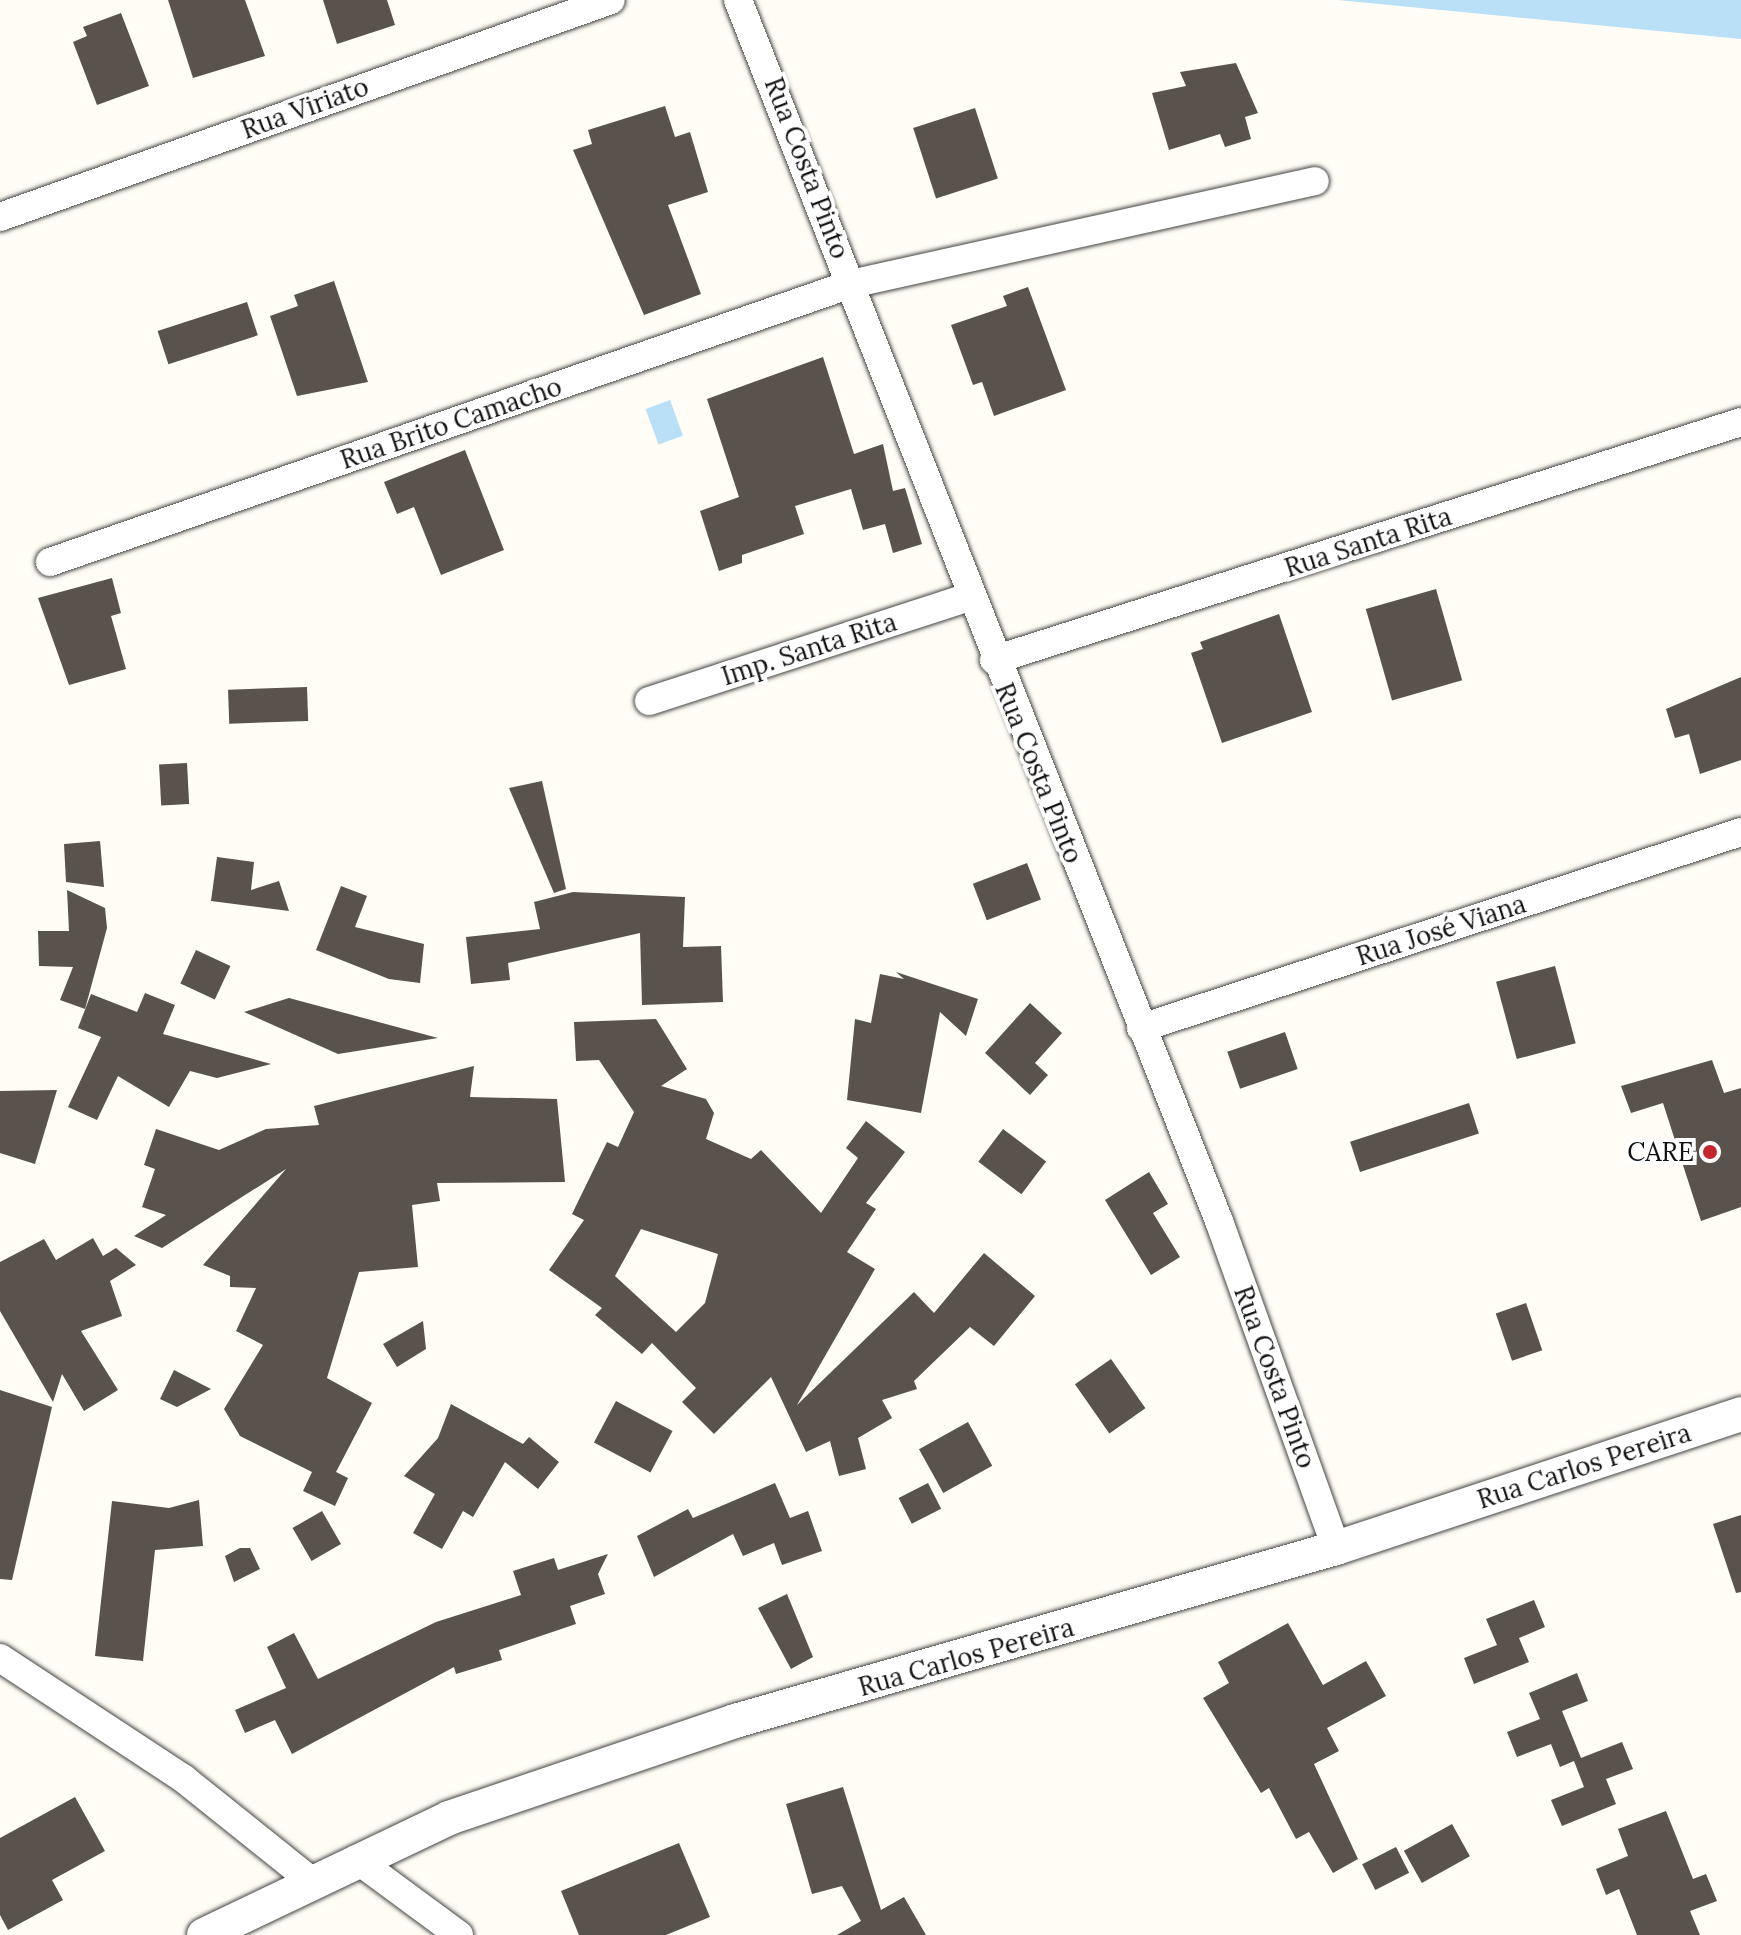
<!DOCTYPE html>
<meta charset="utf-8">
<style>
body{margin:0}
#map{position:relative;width:1741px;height:1935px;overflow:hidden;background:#fffdf5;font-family:Lora,serif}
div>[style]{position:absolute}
.water>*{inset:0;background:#b9e0f7;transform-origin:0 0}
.building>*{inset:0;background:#5a524d;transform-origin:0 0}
.roads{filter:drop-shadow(0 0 2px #444) drop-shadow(0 0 2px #444)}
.minor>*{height:28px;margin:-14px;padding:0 14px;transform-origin:14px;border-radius:14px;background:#fff}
.tertiary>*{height:34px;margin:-17px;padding:0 17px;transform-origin:17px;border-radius:17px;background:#fff}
.dots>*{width:22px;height:22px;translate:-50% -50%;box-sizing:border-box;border:4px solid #fff;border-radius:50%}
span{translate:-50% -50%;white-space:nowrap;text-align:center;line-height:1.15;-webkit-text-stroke:8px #fff;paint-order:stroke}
.street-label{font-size:26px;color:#111}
.poi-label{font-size:26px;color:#111}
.right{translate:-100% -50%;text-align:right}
</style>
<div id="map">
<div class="water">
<div style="clip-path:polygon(1338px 0,1741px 0,1741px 39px)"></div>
<div style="left:670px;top:400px;width:38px;height:26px;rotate:70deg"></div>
</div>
<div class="building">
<div style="clip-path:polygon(168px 0,245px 0,265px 56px,193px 78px)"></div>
<div style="clip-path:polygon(323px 0,387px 0,395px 25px,337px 44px)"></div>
<div style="clip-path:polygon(121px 13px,149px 86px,97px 105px,73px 42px,87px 36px,83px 27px)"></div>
<div style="clip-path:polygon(1236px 63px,1258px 113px,1245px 117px,1251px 139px,1225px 147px,1220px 134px,1169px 150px,1152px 93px,1186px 86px,1180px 72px)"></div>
<div style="clip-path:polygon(665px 106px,675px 137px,690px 132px,708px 192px,668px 205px,701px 294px,644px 315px,573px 150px,592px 144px,588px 130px)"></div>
<div style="left:975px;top:108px;width:74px;height:65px;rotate:72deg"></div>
<div style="clip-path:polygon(334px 281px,368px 382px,297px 396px,270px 316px,298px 306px,294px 295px)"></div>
<div style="clip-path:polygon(1028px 287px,1066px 390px,994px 416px,982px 382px,973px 385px,951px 325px,1007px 306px,1003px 296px)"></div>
<div style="left:247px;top:302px;width:35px;height:94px;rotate:72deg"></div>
<div style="clip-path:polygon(823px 357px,854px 454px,883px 444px,893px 491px,905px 488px,922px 544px,893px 553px,885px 524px,863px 530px,851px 489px,795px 506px,804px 534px,742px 555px,742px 563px,719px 571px,700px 511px,739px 497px,707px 399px)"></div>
<div style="clip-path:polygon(465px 450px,504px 550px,441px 575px,414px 507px,397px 514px,384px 482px)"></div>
<div style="clip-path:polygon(112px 578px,121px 613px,111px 616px,126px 669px,69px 685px,38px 598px)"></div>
<div style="left:1436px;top:589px;width:95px;height:73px;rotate:74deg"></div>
<div style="clip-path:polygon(1279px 614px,1312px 712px,1222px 743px,1191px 653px,1203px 649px,1200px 642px)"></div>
<div style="clip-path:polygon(1741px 677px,1741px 760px,1700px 774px,1689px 734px,1675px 738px,1666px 709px)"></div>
<div style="left:307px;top:687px;width:34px;height:79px;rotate:88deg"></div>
<div style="left:187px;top:763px;width:41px;height:28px;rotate:87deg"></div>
<div style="clip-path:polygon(542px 781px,566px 889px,554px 893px,509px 788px)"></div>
<div style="clip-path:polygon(100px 841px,104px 887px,66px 882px,64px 844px)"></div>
<div style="clip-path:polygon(217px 857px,254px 862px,251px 890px,279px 881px,289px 911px,211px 901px)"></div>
<div style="left:1027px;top:863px;width:39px;height:58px;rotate:69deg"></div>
<div style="clip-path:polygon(341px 886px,367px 896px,355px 927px,424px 944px,420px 983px,389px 979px,316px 950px)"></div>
<div style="clip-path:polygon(67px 890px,105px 908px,107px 928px,85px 1009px,60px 1000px,73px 967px,39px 966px,38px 931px,69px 931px)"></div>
<div style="clip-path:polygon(573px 892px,685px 897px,683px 947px,721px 946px,723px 1002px,642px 1005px,640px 933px,508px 963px,510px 980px,471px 984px,466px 937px,540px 929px,534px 902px)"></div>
<div style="left:196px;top:950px;width:38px;height:37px;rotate:25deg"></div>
<div style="left:1555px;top:966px;width:80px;height:61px;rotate:75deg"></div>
<div style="clip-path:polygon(896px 972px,978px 999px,966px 1036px,940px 1012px,921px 1113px,847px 1100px,855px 1019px,871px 1023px,880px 974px,904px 979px)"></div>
<div style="clip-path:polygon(145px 993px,175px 1005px,163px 1034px,271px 1064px,217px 1078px,190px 1071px,169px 1107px,118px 1076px,97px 1120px,68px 1107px,101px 1037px,78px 1028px,91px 994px,137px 1012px)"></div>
<div style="clip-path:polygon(289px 998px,438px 1038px,338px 1054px,244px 1012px)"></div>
<div style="clip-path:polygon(1030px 1003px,1062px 1033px,1035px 1063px,1048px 1075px,1030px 1095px,985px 1053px)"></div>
<div style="clip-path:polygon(evenodd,656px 1019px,687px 1069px,661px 1086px,706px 1099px,714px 1113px,706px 1139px,751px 1159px,761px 1150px,821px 1213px,858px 1158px,846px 1148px,866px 1121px,905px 1152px,866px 1203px,876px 1209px,847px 1252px,875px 1269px,797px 1405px,914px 1292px,934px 1313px,984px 1253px,1035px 1296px,994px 1346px,970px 1327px,914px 1381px,917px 1389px,882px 1400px,892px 1418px,858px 1438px,866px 1469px,839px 1476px,830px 1441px,806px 1452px,771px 1377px,714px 1434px,682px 1402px,696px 1388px,652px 1343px,642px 1354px,595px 1315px,602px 1308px,549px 1270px,584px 1220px,572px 1214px,607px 1142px,618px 1147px,634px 1112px,599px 1060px,576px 1061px,574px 1022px,656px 1019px,641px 1229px,718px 1254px,705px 1303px,676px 1332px,615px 1276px,641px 1229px)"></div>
<div style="left:1285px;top:1032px;width:39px;height:61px;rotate:71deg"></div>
<div style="clip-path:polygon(1712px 1060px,1724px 1093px,1741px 1088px,1741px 1207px,1701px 1221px,1663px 1103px,1631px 1113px,1621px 1086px)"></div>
<div style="clip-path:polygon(474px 1066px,470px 1097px,557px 1099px,565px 1182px,437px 1183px,440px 1201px,412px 1205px,418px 1267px,359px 1272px,327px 1378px,372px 1403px,336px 1472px,348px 1478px,335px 1506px,303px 1491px,312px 1472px,240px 1436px,224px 1409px,263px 1345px,236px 1331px,256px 1288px,230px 1287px,230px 1276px,203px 1265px,286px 1169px,162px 1248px,134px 1236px,166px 1215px,142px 1207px,155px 1169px,144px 1165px,156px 1129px,219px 1150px,266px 1129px,319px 1125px,314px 1106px)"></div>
<div style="clip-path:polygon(57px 1090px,35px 1164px,0 1153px,0 1091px)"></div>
<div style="left:1469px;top:1103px;width:32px;height:125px;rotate:72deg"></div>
<div style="left:1003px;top:1129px;width:54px;height:41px;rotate:37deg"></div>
<div style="clip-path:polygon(1149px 1172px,1168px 1204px,1153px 1213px,1180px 1257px,1151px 1275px,1105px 1200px)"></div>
<div style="clip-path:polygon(93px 1238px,103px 1256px,116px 1248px,136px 1265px,110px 1281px,122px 1316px,81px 1331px,118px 1390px,84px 1411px,62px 1374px,53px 1402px,0 1311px,0 1262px,44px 1239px,56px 1260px)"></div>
<div style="left:1526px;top:1303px;width:50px;height:32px;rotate:71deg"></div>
<div style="clip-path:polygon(423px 1321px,426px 1349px,397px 1367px,383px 1344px)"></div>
<div style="left:1111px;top:1359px;width:60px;height:44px;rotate:55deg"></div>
<div style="clip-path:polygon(174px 1370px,211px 1389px,177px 1407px,160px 1399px)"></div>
<div style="clip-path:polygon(0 1390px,52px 1407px,12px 1580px,0 1579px)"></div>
<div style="left:616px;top:1401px;width:64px;height:47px;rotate:28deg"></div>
<div style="clip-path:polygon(451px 1404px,523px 1444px,529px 1437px,559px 1462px,538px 1489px,505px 1462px,473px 1517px,463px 1511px,442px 1549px,413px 1533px,435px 1494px,404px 1476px,438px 1438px)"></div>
<div style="left:968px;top:1422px;width:50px;height:56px;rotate:61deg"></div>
<div style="clip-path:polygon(775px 1483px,790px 1518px,808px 1511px,822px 1551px,782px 1565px,774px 1543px,743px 1556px,733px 1534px,654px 1577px,637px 1536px,688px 1509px,693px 1518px)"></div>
<div style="left:928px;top:1483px;width:29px;height:33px;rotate:63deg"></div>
<div style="clip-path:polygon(199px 1500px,203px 1546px,155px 1550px,143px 1661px,95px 1656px,112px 1501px,169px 1508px)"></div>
<div style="left:322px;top:1511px;width:38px;height:34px;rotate:60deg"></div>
<div style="clip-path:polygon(1741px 1515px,1741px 1592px,1736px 1593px,1713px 1524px)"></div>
<div style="clip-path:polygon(240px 1548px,250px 1548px,260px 1569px,234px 1582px,225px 1556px)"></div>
<div style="clip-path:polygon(608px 1554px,598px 1574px,605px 1594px,570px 1606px,576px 1624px,499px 1650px,502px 1660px,456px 1674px,454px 1667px,292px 1754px,275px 1720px,245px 1733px,235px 1710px,286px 1688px,267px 1647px,294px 1633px,318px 1679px,436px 1622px,521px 1595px,513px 1571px,554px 1558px,558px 1570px)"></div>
<div style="clip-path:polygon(787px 1594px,813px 1657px,791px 1669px,758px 1608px)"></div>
<div style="clip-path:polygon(1534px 1600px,1545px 1627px,1519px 1638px,1529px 1662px,1474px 1684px,1464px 1658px,1497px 1645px,1486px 1619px)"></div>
<div style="clip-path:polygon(1288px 1623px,1323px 1685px,1366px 1661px,1386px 1696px,1327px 1728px,1339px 1751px,1314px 1764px,1358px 1859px,1333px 1873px,1309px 1832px,1296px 1839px,1269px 1788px,1261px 1793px,1203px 1698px,1229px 1683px,1218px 1662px)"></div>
<div style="clip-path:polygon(1577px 1673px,1588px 1701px,1562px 1711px,1581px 1758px,1622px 1742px,1633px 1769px,1606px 1779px,1616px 1804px,1562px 1826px,1551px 1800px,1584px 1787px,1574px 1761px,1560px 1767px,1551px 1744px,1517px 1757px,1507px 1732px,1540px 1719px,1529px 1693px)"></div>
<div style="clip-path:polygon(843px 1787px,881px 1910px,904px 1897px,926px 1935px,837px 1935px,861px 1921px,842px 1886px,812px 1894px,786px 1804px)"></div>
<div style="clip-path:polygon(75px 1797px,105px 1851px,52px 1880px,63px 1900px,8px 1930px,0 1915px,0 1838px)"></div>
<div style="clip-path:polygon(1666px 1811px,1693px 1879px,1706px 1874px,1717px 1901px,1690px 1911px,1700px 1935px,1637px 1935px,1619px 1889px,1606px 1895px,1596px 1869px,1628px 1856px,1618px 1829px)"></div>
<div style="left:1452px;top:1824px;width:37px;height:55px;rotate:61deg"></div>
<div style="clip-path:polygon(679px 1843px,710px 1917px,666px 1935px,579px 1935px,561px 1891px)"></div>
<div style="left:1396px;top:1847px;width:29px;height:38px;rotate:63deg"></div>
</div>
<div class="roads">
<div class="minor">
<div style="left:738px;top:0;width:1312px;rotate:68.5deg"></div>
<div style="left:1219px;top:1221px;width:347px;rotate:70.3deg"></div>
<div style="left:0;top:217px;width:648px;rotate:-19.55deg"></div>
<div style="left:50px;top:562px;width:848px;rotate:-19.14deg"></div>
<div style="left:851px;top:284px;width:475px;rotate:-12.5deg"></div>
<div style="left:994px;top:660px;width:784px;rotate:-17.67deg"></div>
<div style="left:649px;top:701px;width:336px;rotate:-18deg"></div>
<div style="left:1141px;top:1028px;width:631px;rotate:-18.09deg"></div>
<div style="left:0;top:1658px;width:220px;rotate:33.3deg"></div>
<div style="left:184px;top:1779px;width:161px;rotate:38.7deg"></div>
<div style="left:356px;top:1859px;width:128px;rotate:36.4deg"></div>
</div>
<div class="tertiary">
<div style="left:204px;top:1935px;width:272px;rotate:-25.5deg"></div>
<div style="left:449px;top:1818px;width:302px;rotate:-18.7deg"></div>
<div style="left:735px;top:1721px;width:625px;rotate:-16.06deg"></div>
<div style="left:1336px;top:1548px;width:427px;rotate:-18.3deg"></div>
</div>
</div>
<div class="dots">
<div style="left:1710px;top:1152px;background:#c4262e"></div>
</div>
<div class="street-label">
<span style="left:305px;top:108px;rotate:-20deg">Rua Viriato</span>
<span style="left:807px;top:168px;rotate:69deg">Rua Costa Pinto</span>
<span style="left:451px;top:423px;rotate:-19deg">Rua Brito Camacho</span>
<span style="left:1368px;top:542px;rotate:-18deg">Rua Santa Rita</span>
<span style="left:809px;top:649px;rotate:-18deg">Imp. Santa Rita</span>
<span style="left:1039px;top:773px;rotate:68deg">Rua Costa Pinto</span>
<span style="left:1441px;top:930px;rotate:-18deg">Rua José Viana</span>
<span style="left:1275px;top:1377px;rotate:70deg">Rua Costa Pinto</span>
<span style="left:1584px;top:1466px;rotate:-18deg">Rua Carlos Pereira</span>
<span style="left:966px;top:1657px;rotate:-16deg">Rua Carlos Pereira</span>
</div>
<div class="poi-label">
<span class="right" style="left:1694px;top:1152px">CARE</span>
</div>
</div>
